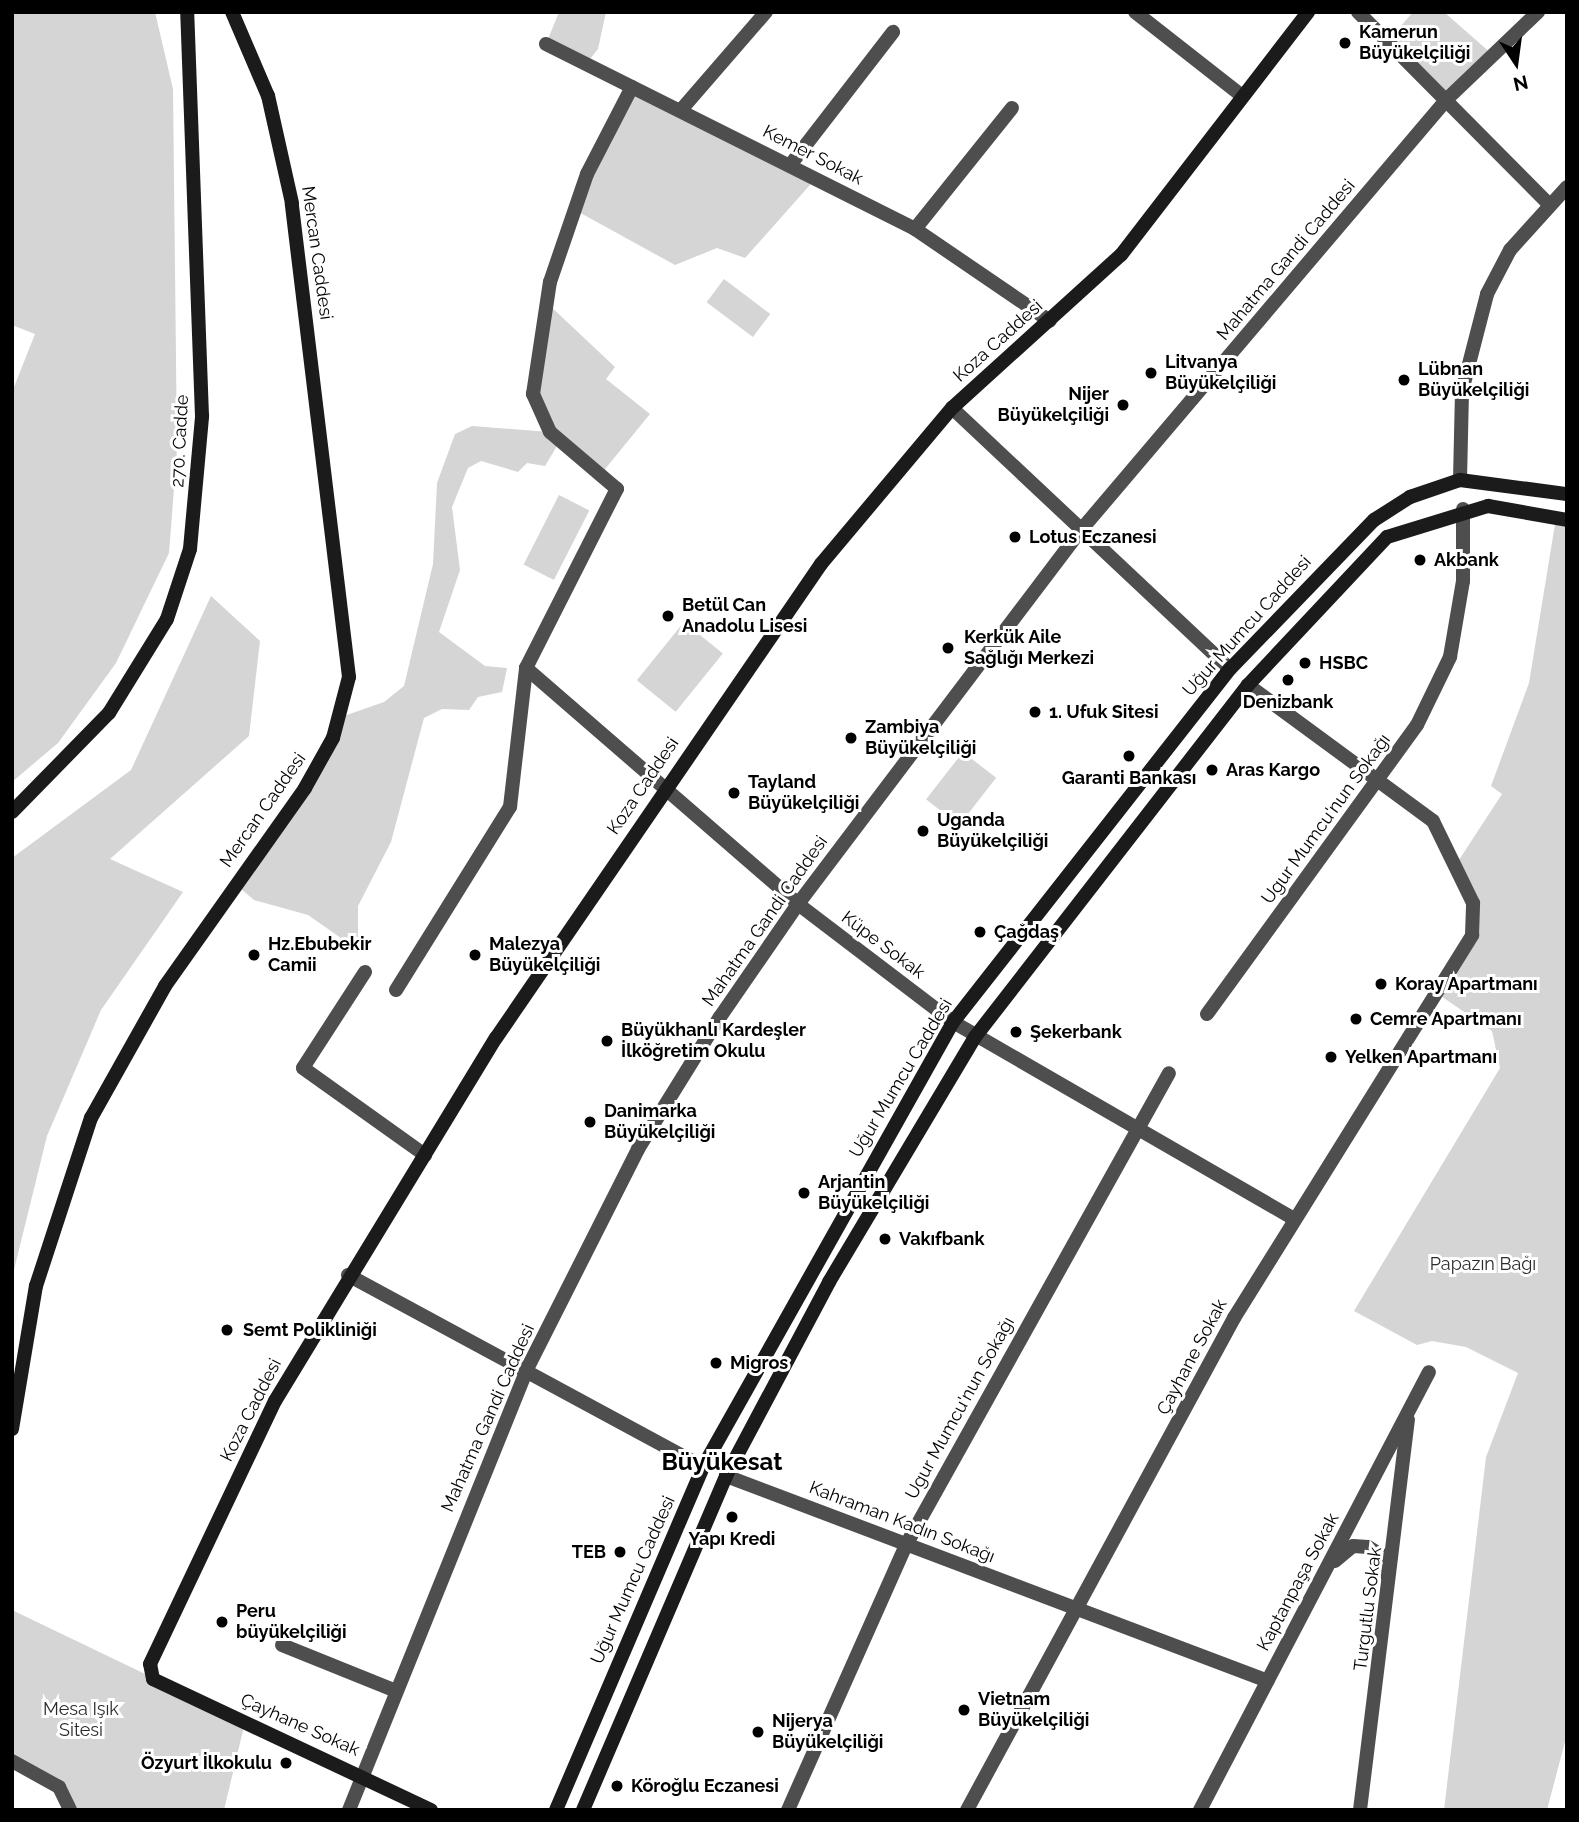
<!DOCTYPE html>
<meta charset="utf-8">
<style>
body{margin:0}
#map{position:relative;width:1579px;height:1822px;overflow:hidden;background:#fff;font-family:Raleway,sans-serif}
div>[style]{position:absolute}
.green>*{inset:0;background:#d5d5d5;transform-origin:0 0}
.street>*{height:14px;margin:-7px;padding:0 7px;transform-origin:7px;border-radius:7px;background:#4e4e4e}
.secondary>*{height:14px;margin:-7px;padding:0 7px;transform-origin:7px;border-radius:7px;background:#1b1b1b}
.dots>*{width:19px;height:19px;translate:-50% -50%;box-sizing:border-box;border:4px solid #fff;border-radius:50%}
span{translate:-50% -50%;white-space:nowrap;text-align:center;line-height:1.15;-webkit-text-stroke:6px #fff;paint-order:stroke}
.poi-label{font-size:18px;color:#000;font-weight:700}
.left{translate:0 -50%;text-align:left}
.right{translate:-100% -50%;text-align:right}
.street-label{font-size:18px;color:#000}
.park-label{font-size:18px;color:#2c2c2c}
.district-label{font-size:24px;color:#000;font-weight:700}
.frame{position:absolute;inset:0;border:14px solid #000;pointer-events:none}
.north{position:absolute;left:1481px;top:28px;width:70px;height:70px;-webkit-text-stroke:5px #fff;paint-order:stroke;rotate:167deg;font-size:19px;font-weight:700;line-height:28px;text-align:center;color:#000}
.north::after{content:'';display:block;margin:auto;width:24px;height:32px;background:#000;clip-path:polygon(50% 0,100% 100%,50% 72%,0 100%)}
</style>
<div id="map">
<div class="green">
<div style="clip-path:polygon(12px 12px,155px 12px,173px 89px,177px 450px,169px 553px,116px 663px,58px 743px,12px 782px,12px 392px,35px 334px,12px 325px)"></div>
<div style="clip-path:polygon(559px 12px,606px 12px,598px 49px,586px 64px,546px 44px)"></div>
<div style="clip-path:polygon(1413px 12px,1444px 12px,1493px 55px,1447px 99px,1388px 41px)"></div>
<div style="clip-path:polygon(632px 87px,817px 177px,745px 258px,717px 248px,675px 265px,575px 210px)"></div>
<div style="left:724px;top:279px;width:58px;height:29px;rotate:37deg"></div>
<div style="clip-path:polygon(547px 303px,615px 367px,606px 379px,650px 414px,601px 474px,560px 441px,545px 466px,527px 463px,518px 472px,481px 461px,468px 468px,452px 507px,460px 570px,439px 632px,485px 666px,507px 668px,502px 692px,478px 697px,469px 710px,442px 709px,424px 718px,391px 842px,358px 906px,358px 938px,351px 945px,308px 915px,254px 900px,241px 889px,341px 717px,384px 702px,404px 686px,433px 564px,437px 483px,455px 434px,472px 426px,549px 432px,533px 394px)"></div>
<div style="left:559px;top:495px;width:34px;height:78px;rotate:27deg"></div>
<div style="clip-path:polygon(1556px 518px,1567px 520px,1567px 1734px,1547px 1810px,1444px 1810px,1486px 1457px,1518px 1373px,1466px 1347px,1432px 1341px,1417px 1345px,1354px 1311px,1500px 1068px,1492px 1031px,1435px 992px,1472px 935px,1473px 903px,1457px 863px,1502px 794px,1491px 786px,1529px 683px)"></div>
<div style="clip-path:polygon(211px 596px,260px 641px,249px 736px,110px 859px,183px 892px,101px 1010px,47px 1136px,12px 1278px,12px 858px,131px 770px)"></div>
<div style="left:684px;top:622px;width:50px;height:75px;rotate:39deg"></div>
<div style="left:963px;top:752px;width:42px;height:60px;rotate:38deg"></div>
<div style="clip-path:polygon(12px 1610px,245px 1722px,224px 1810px,70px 1810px,66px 1796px,12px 1761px)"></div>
</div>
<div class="street">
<div style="left:1135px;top:12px;width:135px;rotate:38.1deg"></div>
<div style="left:1358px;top:12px;width:269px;rotate:45.2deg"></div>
<div style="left:546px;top:44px;width:413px;rotate:26.6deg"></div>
<div style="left:915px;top:229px;width:163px;rotate:34.3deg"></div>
<div style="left:681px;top:110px;width:130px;rotate:-49.1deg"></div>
<div style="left:791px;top:164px;width:167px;rotate:-52.3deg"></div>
<div style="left:915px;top:229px;width:155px;rotate:-51.3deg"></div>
<div style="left:952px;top:408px;width:381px;rotate:43.2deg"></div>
<div style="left:1460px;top:480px;width:89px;rotate:-88.7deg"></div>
<div style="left:1462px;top:391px;width:100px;rotate:-75.5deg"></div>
<div style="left:1487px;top:294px;width:50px;rotate:-62.4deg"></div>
<div style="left:1510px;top:250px;width:85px;rotate:-47.9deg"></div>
<div style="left:526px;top:668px;width:360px;rotate:40.9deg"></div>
<div style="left:798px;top:904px;width:195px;rotate:37.3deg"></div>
<div style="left:953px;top:1022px;width:392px;rotate:30deg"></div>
<div style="left:365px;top:972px;width:114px;rotate:122.9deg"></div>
<div style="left:303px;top:1068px;width:150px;rotate:35.5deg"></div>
<div style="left:396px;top:990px;width:216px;rotate:-58.1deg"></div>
<div style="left:510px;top:807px;width:140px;rotate:-83.4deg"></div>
<div style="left:526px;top:668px;width:201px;rotate:-63.1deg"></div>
<div style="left:617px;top:489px;width:88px;rotate:-139.6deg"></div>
<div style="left:550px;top:432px;width:42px;rotate:-114.1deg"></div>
<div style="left:533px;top:394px;width:113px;rotate:-81.4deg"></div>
<div style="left:550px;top:282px;width:114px;rotate:-71.1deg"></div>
<div style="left:587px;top:174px;width:98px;rotate:-62.7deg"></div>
<div style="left:1207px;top:1014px;width:357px;rotate:-54deg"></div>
<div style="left:1417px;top:725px;width:76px;rotate:-64.1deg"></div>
<div style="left:1450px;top:657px;width:77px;rotate:-80.3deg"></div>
<div style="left:1463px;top:581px;width:72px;rotate:-90deg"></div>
<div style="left:348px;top:1275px;width:404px;rotate:28.4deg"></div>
<div style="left:726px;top:1476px;width:579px;rotate:20.72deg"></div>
<div style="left:1335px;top:1561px;width:23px;rotate:-40deg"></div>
<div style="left:1353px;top:1546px;width:15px;rotate:4deg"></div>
<div style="left:1368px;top:1547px;width:17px;rotate:31deg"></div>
<div style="left:1383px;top:1556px;width:22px;rotate:77deg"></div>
<div style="left:282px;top:1645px;width:121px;rotate:21.9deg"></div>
<div style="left:12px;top:1761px;width:54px;rotate:29deg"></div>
<div style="left:59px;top:1787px;width:25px;rotate:64deg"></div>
<div style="left:349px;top:1810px;width:473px;rotate:-68deg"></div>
<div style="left:526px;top:1371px;width:249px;rotate:-63.2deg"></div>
<div style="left:638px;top:1149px;width:155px;rotate:-58.2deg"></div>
<div style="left:720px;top:1017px;width:137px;rotate:-55.4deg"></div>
<div style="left:798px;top:904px;width:469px;rotate:-52.9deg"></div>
<div style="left:1081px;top:530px;width:565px;rotate:-49.66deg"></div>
<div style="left:1447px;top:99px;width:126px;rotate:-43.7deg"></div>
<div style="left:788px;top:1810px;width:290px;rotate:-66deg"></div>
<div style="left:906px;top:1545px;width:540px;rotate:-60.87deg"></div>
<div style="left:967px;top:1810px;width:560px;rotate:-61.51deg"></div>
<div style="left:1234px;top:1318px;width:451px;rotate:-58.1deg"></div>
<div style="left:1472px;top:935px;width:32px;rotate:-88deg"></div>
<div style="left:1473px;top:903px;width:91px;rotate:-116deg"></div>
<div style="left:1433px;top:821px;width:230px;rotate:-143.7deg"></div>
<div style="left:1200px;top:1810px;width:494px;rotate:-62.4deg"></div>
<div style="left:1360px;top:1810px;width:393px;rotate:-83deg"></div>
</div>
<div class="secondary">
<div style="left:12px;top:812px;width:139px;rotate:-45.6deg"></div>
<div style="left:109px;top:713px;width:110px;rotate:-58.3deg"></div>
<div style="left:167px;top:619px;width:74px;rotate:-71.8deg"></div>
<div style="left:190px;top:549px;width:134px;rotate:-84.8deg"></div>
<div style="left:202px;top:416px;width:404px;rotate:-92.1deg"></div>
<div style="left:12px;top:1429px;width:145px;rotate:-80.5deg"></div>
<div style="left:36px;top:1286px;width:177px;rotate:-71.9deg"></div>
<div style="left:91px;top:1118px;width:151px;rotate:-60.7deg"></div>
<div style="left:165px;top:986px;width:242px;rotate:-54.7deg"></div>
<div style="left:305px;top:788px;width:57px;rotate:-60.8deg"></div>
<div style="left:333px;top:738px;width:63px;rotate:-75.3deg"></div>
<div style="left:349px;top:677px;width:477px;rotate:-96.9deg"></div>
<div style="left:292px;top:203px;width:110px;rotate:-102.6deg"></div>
<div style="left:268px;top:96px;width:91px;rotate:-113.2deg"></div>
<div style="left:431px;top:1810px;width:307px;rotate:-154.8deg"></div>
<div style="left:153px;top:1679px;width:15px;rotate:-101deg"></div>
<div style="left:150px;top:1664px;width:291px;rotate:-64.6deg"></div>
<div style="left:275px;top:1401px;width:425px;rotate:-58.7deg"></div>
<div style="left:496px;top:1038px;width:575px;rotate:-55.56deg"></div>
<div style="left:821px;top:564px;width:204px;rotate:-50deg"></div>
<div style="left:952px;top:408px;width:228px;rotate:-42.2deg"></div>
<div style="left:1121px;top:255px;width:307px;rotate:-52.4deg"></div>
<div style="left:556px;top:1810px;width:373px;rotate:-66.8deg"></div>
<div style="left:703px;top:1467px;width:510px;rotate:-60.67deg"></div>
<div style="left:953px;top:1022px;width:449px;rotate:-51.9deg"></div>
<div style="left:1230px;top:669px;width:207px;rotate:-46deg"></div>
<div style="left:1374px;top:520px;width:43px;rotate:-32.6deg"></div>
<div style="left:1410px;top:497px;width:53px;rotate:-18.8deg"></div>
<div style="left:1460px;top:480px;width:108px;rotate:7.5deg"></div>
<div style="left:583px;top:1810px;width:363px;rotate:-66.8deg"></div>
<div style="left:726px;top:1476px;width:220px;rotate:-62deg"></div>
<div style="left:829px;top:1282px;width:285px;rotate:-59.2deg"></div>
<div style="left:975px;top:1037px;width:445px;rotate:-52.2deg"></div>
<div style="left:1248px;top:685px;width:203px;rotate:-46.8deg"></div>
<div style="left:1387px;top:537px;width:106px;rotate:-17.1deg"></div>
<div style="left:1488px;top:506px;width:80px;rotate:10deg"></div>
</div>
<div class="dots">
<div style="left:1345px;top:43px;background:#000"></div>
<div style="left:1151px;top:373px;background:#000"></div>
<div style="left:1404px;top:380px;background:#000"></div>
<div style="left:1123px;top:405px;background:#000"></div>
<div style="left:1015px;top:537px;background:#000"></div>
<div style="left:1420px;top:560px;background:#000"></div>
<div style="left:668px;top:616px;background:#000"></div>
<div style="left:948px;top:648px;background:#000"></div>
<div style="left:1305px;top:663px;background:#000"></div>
<div style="left:1288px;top:680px;background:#000"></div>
<div style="left:1035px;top:712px;background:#000"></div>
<div style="left:851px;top:738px;background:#000"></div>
<div style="left:1129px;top:756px;background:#000"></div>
<div style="left:1212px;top:770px;background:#000"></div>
<div style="left:734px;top:793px;background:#000"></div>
<div style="left:923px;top:831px;background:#000"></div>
<div style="left:980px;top:932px;background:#000"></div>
<div style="left:254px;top:955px;background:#000"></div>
<div style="left:475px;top:955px;background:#000"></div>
<div style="left:1381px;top:984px;background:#000"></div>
<div style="left:1356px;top:1019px;background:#000"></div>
<div style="left:1016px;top:1032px;background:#000"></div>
<div style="left:607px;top:1041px;background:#000"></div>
<div style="left:1331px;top:1057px;background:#000"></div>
<div style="left:590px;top:1122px;background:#000"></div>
<div style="left:804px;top:1193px;background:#000"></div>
<div style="left:885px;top:1239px;background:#000"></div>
<div style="left:227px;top:1330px;background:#000"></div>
<div style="left:716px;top:1363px;background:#000"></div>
<div style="left:732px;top:1517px;background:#000"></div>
<div style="left:620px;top:1552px;background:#000"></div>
<div style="left:222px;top:1622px;background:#000"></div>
<div style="left:964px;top:1710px;background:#000"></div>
<div style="left:758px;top:1732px;background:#000"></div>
<div style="left:286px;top:1763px;background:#000"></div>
<div style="left:617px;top:1786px;background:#000"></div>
</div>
<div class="poi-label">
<span class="left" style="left:1359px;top:43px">Kamerun<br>Büyükelçiliği</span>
<span class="left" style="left:1165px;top:373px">Litvanya<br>Büyükelçiliği</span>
<span class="left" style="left:1418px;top:380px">Lübnan<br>Büyükelçiliği</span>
<span class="right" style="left:1109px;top:405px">Nijer<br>Büyükelçiliği</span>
<span class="left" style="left:1029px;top:537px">Lotus Eczanesi</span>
<span class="left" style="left:1434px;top:560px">Akbank</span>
<span class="left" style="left:682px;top:616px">Betül Can<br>Anadolu Lisesi</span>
<span class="left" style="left:964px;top:648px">Kerkük Aile<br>Sağlığı Merkezi</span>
<span class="left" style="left:1319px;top:663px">HSBC</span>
<span style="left:1288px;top:702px">Denizbank</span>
<span class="left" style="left:1049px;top:712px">1. Ufuk Sitesi</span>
<span class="left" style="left:865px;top:738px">Zambiya<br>Büyükelçiliği</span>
<span class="left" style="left:1226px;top:770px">Aras Kargo</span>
<span style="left:1129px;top:778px">Garanti Bankası</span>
<span class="left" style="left:748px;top:793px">Tayland<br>Büyükelçiliği</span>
<span class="left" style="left:937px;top:831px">Uganda<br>Büyükelçiliği</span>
<span class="left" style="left:994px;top:932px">Çağdaş</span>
<span class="left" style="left:268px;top:955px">Hz.Ebubekir<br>Camii</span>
<span class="left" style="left:489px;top:955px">Malezya<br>Büyükelçiliği</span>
<span class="left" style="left:1395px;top:984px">Koray Apartmanı</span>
<span class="left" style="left:1370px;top:1019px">Cemre Apartmanı</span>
<span class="left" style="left:621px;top:1041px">Büyükhanlı Kardeşler<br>İlköğretim Okulu</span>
<span class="left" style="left:1030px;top:1032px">Şekerbank</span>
<span class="left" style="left:1345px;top:1057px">Yelken Apartmanı</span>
<span class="left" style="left:604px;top:1122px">Danimarka<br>Büyükelçiliği</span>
<span class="left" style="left:818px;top:1193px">Arjantin<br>Büyükelçiliği</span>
<span class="left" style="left:899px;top:1239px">Vakıfbank</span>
<span class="left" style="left:243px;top:1330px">Semt Polikliniği</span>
<span class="left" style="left:730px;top:1363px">Migros</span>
<span style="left:732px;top:1539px">Yapı Kredi</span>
<span class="right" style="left:606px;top:1552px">TEB</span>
<span class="left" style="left:236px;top:1622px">Peru<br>büyükelçiliği</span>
<span class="left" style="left:978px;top:1710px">Vietnam<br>Büyükelçiliği</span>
<span class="left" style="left:772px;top:1732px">Nijerya<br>Büyükelçiliği</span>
<span class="right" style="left:272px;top:1763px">Özyurt İlkokulu</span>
<span class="left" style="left:631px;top:1786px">Köroğlu Eczanesi</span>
</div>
<div class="street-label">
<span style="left:813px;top:155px;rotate:27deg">Kemer Sokak</span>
<span style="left:317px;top:253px;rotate:82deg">Mercan Caddesi</span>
<span style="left:1286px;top:260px;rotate:-50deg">Mahatma Gandi Caddesi</span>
<span style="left:998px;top:341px;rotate:-42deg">Koza Caddesi</span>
<span style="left:180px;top:441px;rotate:-87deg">270. Cadde</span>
<span style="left:1247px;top:626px;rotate:-48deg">Uğur Mumcu Caddesi</span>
<span style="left:643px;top:786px;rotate:-56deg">Koza Caddesi</span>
<span style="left:263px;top:810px;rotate:-55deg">Mercan Caddesi</span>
<span style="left:1326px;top:819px;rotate:-54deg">Ugur Mumcu'nun Sokağı</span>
<span style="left:765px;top:921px;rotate:-55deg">Mahatma Gandi Caddesi</span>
<span style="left:883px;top:945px;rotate:37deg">Küpe Sokak</span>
<span style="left:901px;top:1078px;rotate:-59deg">Uğur Mumcu Caddesi</span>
<span style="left:1192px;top:1357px;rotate:-62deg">Çayhane Sokak</span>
<span style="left:960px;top:1408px;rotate:-61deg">Ugur Mumcu'nun Sokağı</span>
<span style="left:251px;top:1410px;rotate:-63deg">Koza Caddesi</span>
<span style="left:488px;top:1418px;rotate:-66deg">Mahatma Gandi Caddesi</span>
<span style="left:902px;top:1522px;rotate:21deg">Kahraman Kadın Sokağı</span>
<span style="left:633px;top:1580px;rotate:-66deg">Uğur Mumcu Caddesi</span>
<span style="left:1298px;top:1582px;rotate:-62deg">Kaptanpaşa Sokak</span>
<span style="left:1368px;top:1609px;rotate:-83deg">Turgutlu Sokak</span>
<span style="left:300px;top:1725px;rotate:24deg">Çayhane Sokak</span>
</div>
<div class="park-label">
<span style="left:1483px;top:1264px">Papazın Bağı</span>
<span style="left:81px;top:1720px">Mesa Işık<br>Sitesi</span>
</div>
<div class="district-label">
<span style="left:722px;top:1462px">Büyükesat</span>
</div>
<div class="frame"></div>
<div class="north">N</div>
</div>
